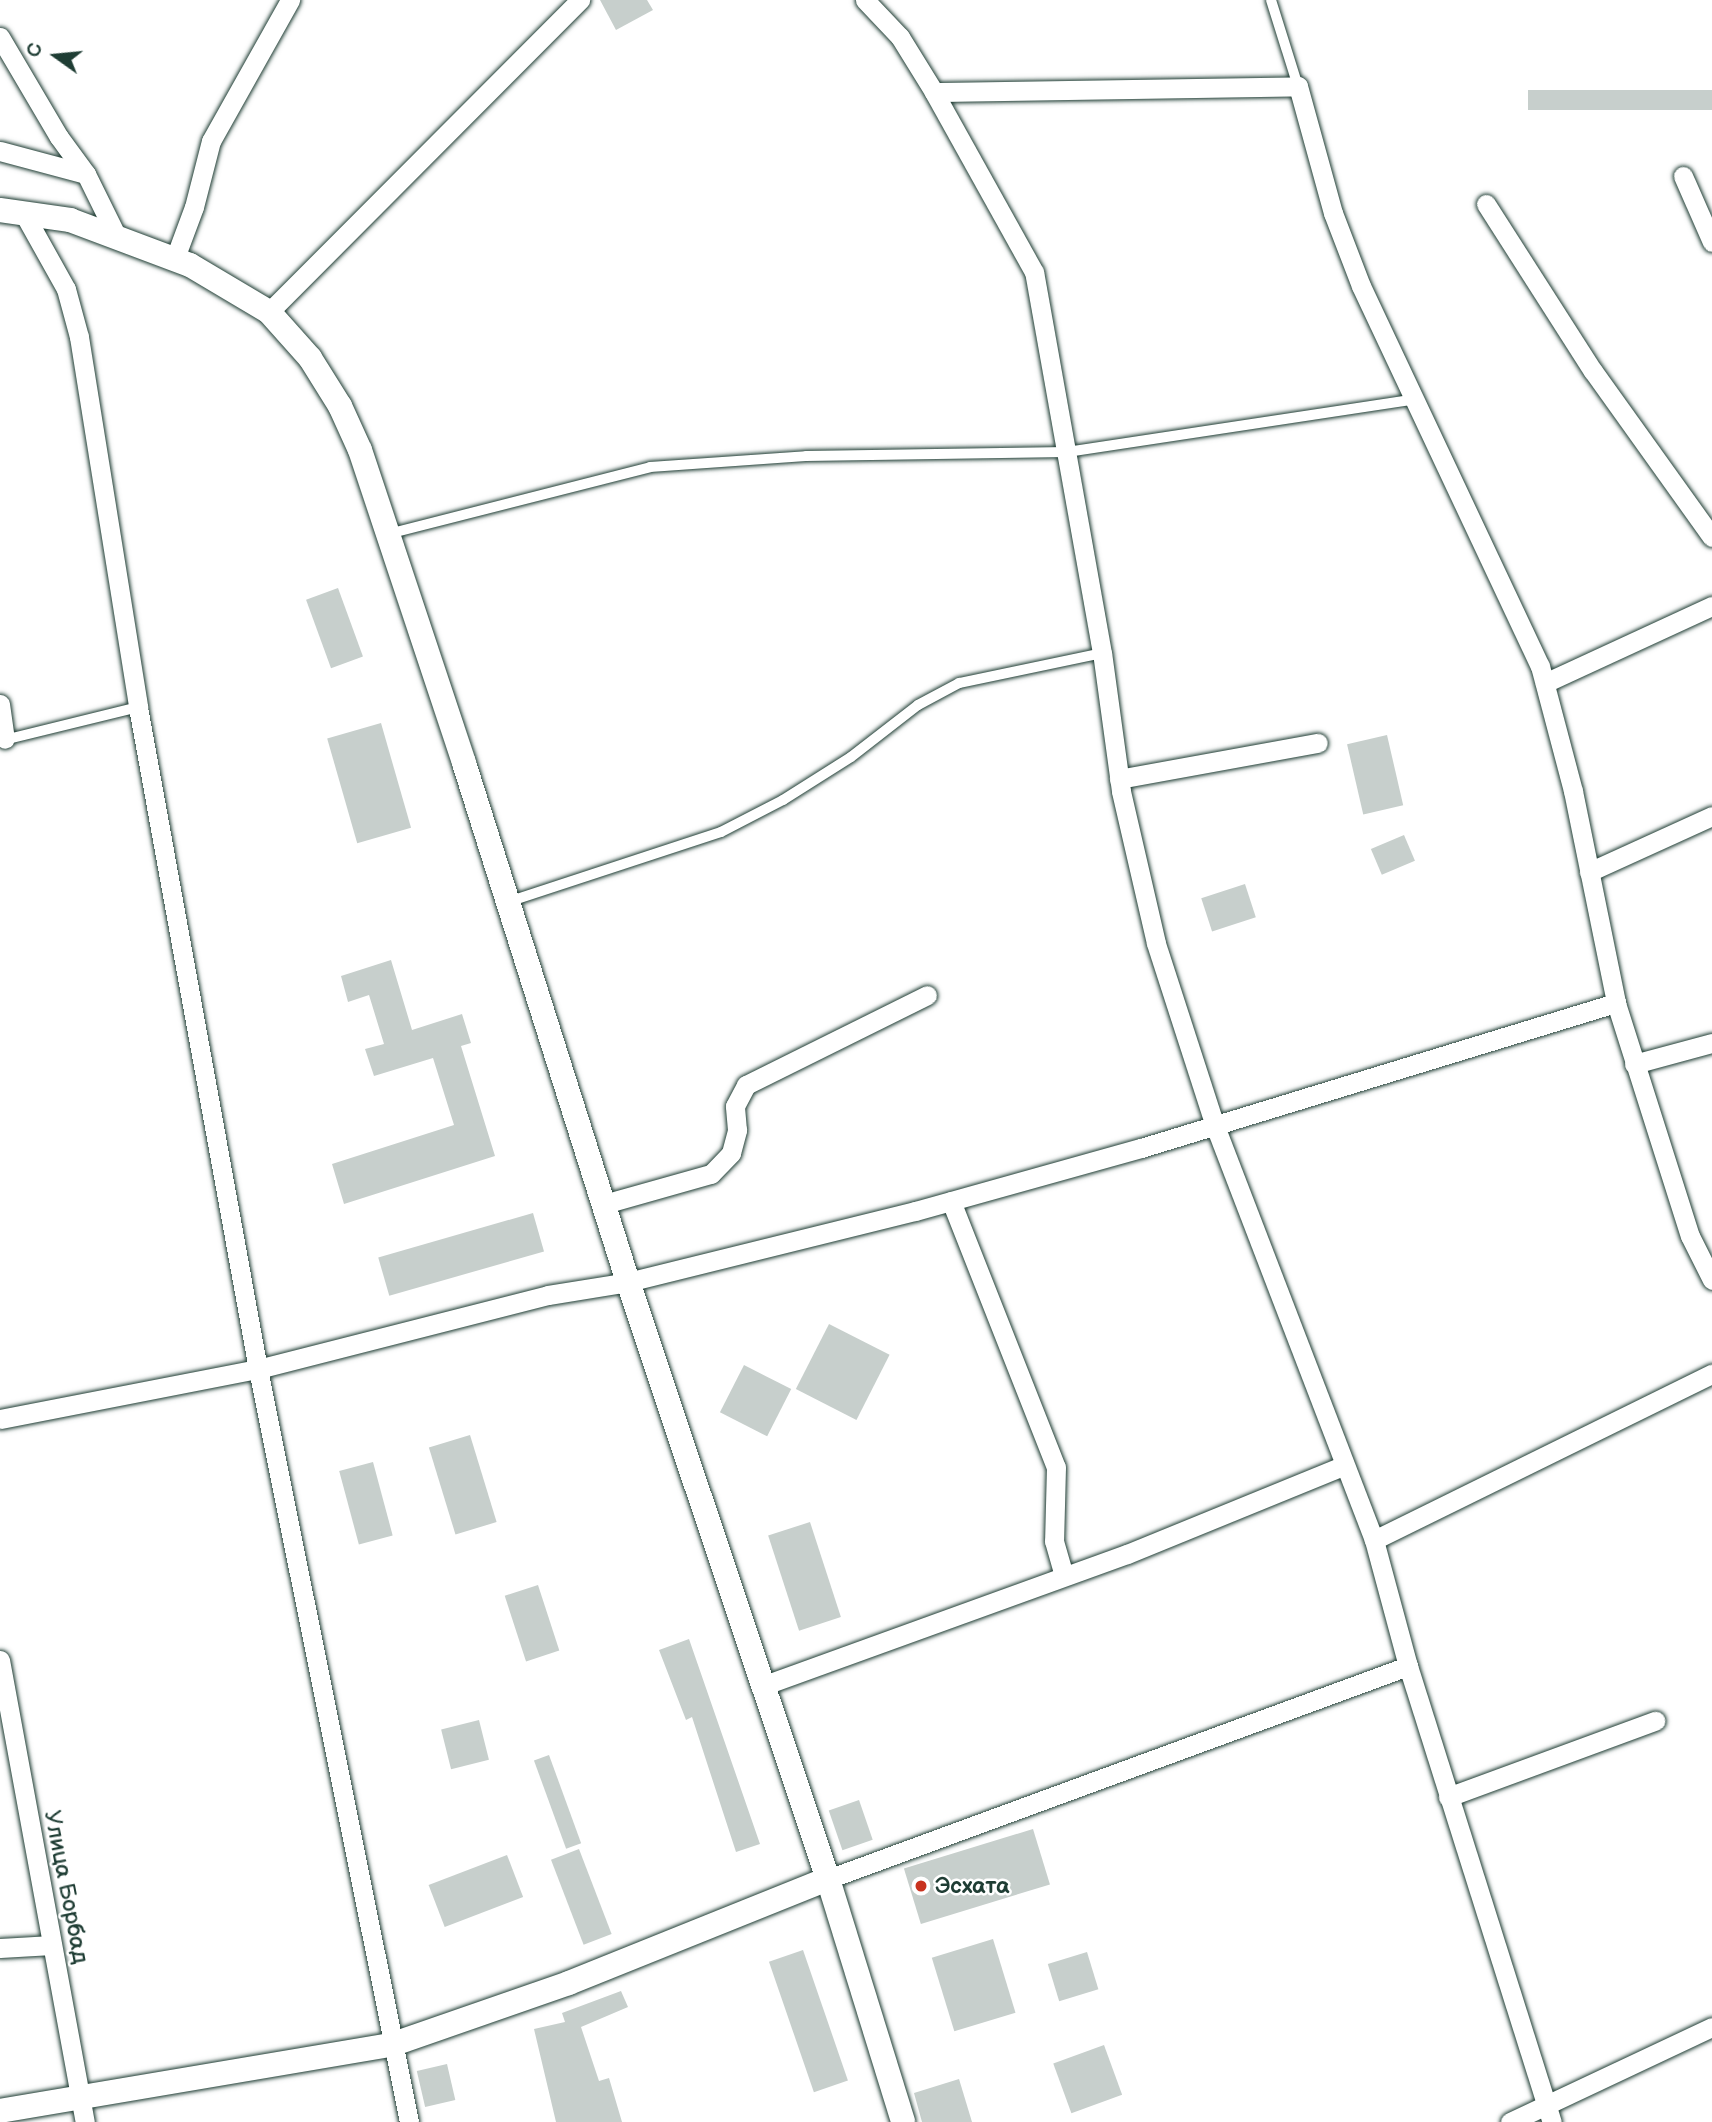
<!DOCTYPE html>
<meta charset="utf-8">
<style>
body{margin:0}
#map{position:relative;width:1712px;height:2122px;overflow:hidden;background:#fff;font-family:"Balsamiq Sans",sans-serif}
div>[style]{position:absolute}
.building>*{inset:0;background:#c7cfcc;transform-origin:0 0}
.roads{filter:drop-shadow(0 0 2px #1f3d34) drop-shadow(0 0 2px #1f3d34)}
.service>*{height:10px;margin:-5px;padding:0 5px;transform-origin:5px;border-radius:5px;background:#fff}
.minor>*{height:19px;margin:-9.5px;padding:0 9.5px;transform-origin:9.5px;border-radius:9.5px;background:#fff}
.tertiary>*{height:24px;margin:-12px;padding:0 12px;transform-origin:12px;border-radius:12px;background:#fff}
.dots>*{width:19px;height:19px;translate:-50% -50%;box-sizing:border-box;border:4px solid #fff;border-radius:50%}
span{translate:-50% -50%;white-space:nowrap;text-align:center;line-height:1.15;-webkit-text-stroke:5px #fff;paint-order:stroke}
.poi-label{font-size:23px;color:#1f3d34;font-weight:700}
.left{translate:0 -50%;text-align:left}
.street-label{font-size:23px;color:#1f3d34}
.north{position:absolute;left:21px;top:21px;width:70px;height:70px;-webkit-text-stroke:5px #fff;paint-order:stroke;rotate:285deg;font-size:19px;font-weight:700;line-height:28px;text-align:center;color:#1f3d34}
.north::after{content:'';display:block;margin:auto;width:24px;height:32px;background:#1f3d34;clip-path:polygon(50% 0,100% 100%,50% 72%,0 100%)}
</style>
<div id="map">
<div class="building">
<div style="clip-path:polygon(600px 0,647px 0,653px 10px,616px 30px)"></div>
<div style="left:1712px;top:90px;width:20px;height:184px;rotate:90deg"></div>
<div style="left:338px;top:588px;width:73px;height:34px;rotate:70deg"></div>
<div style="left:381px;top:723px;width:109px;height:56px;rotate:74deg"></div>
<div style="left:1387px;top:735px;width:72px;height:41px;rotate:77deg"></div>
<div style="left:1404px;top:835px;width:28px;height:36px;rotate:67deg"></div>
<div style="left:1245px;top:884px;width:35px;height:46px;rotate:72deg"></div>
<div style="clip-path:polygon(391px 960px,412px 1030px,462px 1014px,471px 1043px,461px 1046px,495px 1156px,344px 1204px,332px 1164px,454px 1125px,433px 1058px,374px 1076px,365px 1049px,384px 1044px,369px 995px,348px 1002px,341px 976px)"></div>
<div style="left:533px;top:1213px;width:40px;height:161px;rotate:74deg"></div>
<div style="left:829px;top:1324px;width:68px;height:73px;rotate:27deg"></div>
<div style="left:744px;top:1365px;width:53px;height:53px;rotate:27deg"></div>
<div style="left:470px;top:1435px;width:91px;height:43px;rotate:73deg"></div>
<div style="left:373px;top:1462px;width:76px;height:35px;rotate:75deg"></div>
<div style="left:810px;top:1522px;width:100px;height:44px;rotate:72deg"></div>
<div style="left:538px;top:1585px;width:69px;height:35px;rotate:72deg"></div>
<div style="clip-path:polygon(689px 1639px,760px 1844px,736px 1852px,692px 1717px,686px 1720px,659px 1650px)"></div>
<div style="left:479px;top:1720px;width:41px;height:39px;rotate:76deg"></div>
<div style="left:549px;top:1755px;width:94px;height:16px;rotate:70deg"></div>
<div style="left:859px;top:1800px;width:42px;height:32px;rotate:71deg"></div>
<div style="left:1033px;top:1829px;width:58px;height:135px;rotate:73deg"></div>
<div style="left:579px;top:1849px;width:91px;height:30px;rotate:69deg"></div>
<div style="left:507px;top:1855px;width:45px;height:84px;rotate:69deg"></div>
<div style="left:993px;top:1939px;width:77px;height:64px;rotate:73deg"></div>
<div style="left:803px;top:1950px;width:138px;height:36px;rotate:71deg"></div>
<div style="left:1087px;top:1952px;width:39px;height:41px;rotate:73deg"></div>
<div style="clip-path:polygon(621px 1991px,628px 2007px,581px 2027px,599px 2081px,609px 2078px,622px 2122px,556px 2122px,534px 2029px,565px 2022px,562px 2013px)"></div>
<div style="left:1104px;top:2045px;width:53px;height:54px;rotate:70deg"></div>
<div style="left:447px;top:2064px;width:37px;height:31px;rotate:77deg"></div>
<div style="clip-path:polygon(959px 2079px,972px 2122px,922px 2122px,914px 2093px)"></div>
</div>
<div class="roads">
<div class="service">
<div style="left:1271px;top:0;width:90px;rotate:72.6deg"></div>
<div style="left:388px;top:534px;width:270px;rotate:-14.3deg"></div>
<div style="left:650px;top:467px;width:156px;rotate:-4deg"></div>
<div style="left:806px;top:456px;width:261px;rotate:-0.9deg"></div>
<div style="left:1067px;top:452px;width:354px;rotate:-8.6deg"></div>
<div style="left:4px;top:740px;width:138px;rotate:-13.8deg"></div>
<div style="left:508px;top:902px;width:224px;rotate:-18.2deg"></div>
<div style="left:721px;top:832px;width:70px;rotate:-27.3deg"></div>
<div style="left:783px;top:800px;width:80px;rotate:-32.3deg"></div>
<div style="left:851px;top:757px;width:85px;rotate:-37.8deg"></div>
<div style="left:918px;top:705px;width:47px;rotate:-28.2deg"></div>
<div style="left:959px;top:683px;width:146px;rotate:-11.8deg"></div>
</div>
<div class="minor">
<div style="left:0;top:37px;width:116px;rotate:59.5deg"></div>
<div style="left:59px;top:137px;width:46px;rotate:53.9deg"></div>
<div style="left:86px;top:174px;width:70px;rotate:63.8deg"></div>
<div style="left:934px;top:92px;width:364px;rotate:-0.9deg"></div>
<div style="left:1298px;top:86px;width:132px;rotate:74.6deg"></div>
<div style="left:1333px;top:213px;width:78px;rotate:69deg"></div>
<div style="left:1361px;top:286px;width:420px;rotate:64.8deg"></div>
<div style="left:1540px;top:666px;width:129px;rotate:75.2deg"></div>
<div style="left:1573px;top:791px;width:216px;rotate:78.5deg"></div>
<div style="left:1616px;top:1003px;width:244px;rotate:72.4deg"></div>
<div style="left:1690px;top:1236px;width:49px;rotate:63.4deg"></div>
<div style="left:0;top:151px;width:89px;rotate:15deg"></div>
<div style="left:1683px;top:176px;width:72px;rotate:66.3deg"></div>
<div style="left:1486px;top:204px;width:198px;rotate:57.4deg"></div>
<div style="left:1593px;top:371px;width:204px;rotate:54.4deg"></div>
<div style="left:23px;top:212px;width:88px;rotate:60.8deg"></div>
<div style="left:66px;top:289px;width:50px;rotate:74.8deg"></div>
<div style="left:79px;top:337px;width:375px;rotate:80.9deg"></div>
<div style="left:138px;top:707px;width:673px;rotate:79.73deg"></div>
<div style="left:258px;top:1369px;width:768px;rotate:78.66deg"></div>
<div style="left:175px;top:258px;width:54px;rotate:-69.6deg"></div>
<div style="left:194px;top:207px;width:68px;rotate:-75.6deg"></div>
<div style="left:211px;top:141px;width:162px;rotate:-60.7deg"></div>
<div style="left:269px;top:312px;width:441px;rotate:-45.1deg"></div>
<div style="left:1545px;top:683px;width:184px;rotate:-24.8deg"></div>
<div style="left:0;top:704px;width:35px;rotate:82deg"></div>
<div style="left:1119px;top:779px;width:202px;rotate:-10.3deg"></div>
<div style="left:1589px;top:872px;width:135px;rotate:-24.5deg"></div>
<div style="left:1634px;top:1064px;width:81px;rotate:-15.1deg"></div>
<div style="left:951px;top:1201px;width:286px;rotate:68.5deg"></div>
<div style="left:1056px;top:1467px;width:74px;rotate:91.5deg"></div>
<div style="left:1054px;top:1541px;width:36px;rotate:74deg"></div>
<div style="left:604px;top:1204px;width:111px;rotate:-15.7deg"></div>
<div style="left:711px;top:1174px;width:29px;rotate:-46deg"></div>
<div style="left:731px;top:1153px;width:24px;rotate:-75deg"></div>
<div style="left:737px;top:1130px;width:24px;rotate:-95deg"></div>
<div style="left:735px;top:1106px;width:24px;rotate:-62deg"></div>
<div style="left:746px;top:1085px;width:202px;rotate:-26.4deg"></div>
<div style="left:0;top:1419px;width:263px;rotate:-11deg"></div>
<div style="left:258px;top:1369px;width:299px;rotate:-14.3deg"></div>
<div style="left:548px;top:1295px;width:81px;rotate:-9.2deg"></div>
<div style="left:628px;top:1282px;width:296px;rotate:-13.9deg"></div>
<div style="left:915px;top:1211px;width:235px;rotate:-15.6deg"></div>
<div style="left:1141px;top:1148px;width:497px;rotate:-17deg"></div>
<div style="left:1374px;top:1540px;width:377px;rotate:-26.2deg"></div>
<div style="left:0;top:1660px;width:470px;rotate:79.6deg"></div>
<div style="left:1408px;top:1666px;width:478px;rotate:72.5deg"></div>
<div style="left:762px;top:1686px;width:388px;rotate:-19.9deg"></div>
<div style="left:1127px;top:1554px;width:235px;rotate:-22.2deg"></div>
<div style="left:1448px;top:1797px;width:221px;rotate:-20.2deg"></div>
<div style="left:828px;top:1879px;width:618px;rotate:-20.17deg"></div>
<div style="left:1408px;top:1666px;width:131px;rotate:-105.1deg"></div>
<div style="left:1374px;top:1540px;width:447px;rotate:-111deg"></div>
<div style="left:1214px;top:1123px;width:189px;rotate:-107.9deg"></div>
<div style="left:1156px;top:943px;width:156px;rotate:-103deg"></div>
<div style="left:1121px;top:791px;width:139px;rotate:-97.8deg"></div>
<div style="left:1102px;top:653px;width:387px;rotate:-100.1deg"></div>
<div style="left:1034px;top:272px;width:206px;rotate:-119.1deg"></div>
<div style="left:934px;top:92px;width:65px;rotate:-121.7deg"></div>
<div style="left:900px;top:37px;width:51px;rotate:-133.4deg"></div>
<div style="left:0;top:1948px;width:52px;rotate:-3.3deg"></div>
<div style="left:1510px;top:2122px;width:223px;rotate:-25.2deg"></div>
</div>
<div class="tertiary">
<div style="left:0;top:210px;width:71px;rotate:8.1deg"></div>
<div style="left:70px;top:220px;width:128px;rotate:20.6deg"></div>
<div style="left:190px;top:265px;width:92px;rotate:30.7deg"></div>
<div style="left:269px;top:312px;width:62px;rotate:48.3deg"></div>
<div style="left:310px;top:358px;width:57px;rotate:58deg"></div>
<div style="left:340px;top:406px;width:48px;rotate:65.6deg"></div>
<div style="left:360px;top:450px;width:330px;rotate:71.6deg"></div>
<div style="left:464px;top:763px;width:544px;rotate:72.46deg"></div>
<div style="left:628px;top:1282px;width:630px;rotate:71.48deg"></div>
<div style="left:828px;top:1879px;width:254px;rotate:72.8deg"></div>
<div style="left:0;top:2111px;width:397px;rotate:-9.6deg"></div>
<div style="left:391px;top:2045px;width:188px;rotate:-19.2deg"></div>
<div style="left:569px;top:1983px;width:279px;rotate:-21.9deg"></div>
</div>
</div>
<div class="dots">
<div style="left:921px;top:1886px;background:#c8321e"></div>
</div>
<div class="poi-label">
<span class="left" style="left:935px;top:1886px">Эсхата</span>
</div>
<div class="street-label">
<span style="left:66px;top:1887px;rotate:79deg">Улица Борбад</span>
</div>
<div class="north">С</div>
</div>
